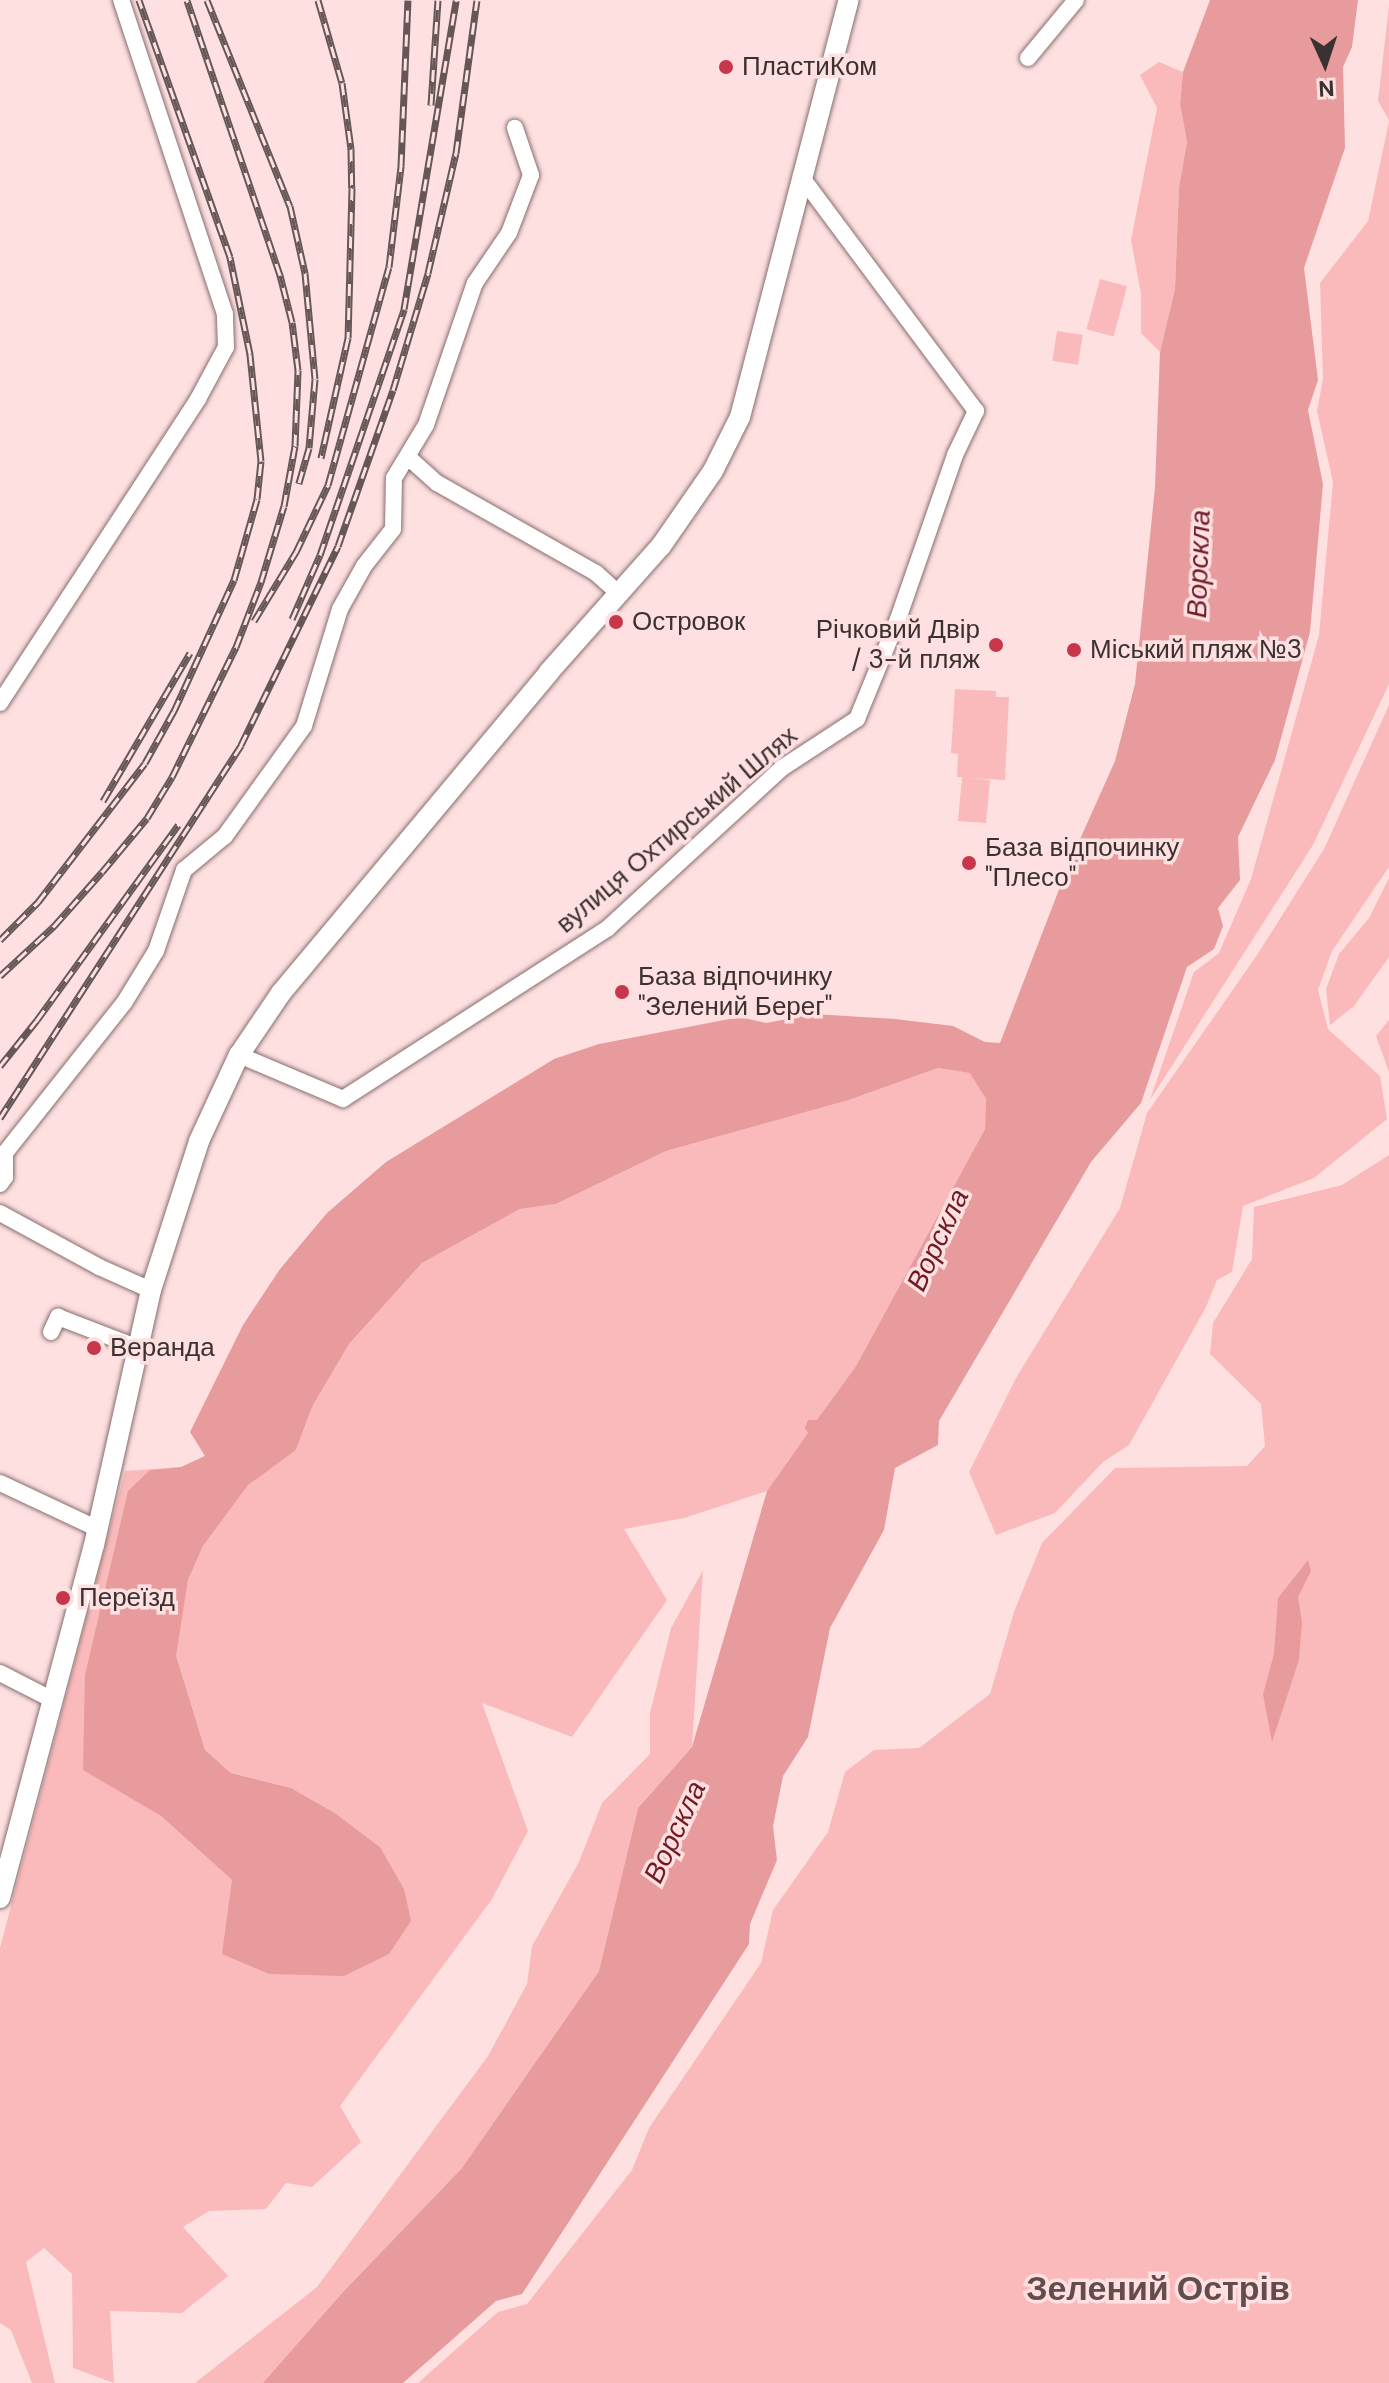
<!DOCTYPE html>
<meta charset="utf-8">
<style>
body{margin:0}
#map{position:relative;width:1389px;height:2383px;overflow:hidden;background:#fee0e0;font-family:"DM Sans",sans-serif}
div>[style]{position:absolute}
.green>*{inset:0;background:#fababb;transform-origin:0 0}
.water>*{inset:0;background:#e79b9c}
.roads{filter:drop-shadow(0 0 2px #886e6e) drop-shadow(0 0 2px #886e6e)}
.minor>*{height:16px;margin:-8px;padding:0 8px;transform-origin:8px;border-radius:8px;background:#fff}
.major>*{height:20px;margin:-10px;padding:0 10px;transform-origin:10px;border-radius:10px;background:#fff}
.rail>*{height:7px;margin-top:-3.5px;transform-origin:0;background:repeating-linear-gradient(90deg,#fee0e0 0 12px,#665757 0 24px);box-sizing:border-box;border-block:2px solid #665757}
.dots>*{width:22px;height:22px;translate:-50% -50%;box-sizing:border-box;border:4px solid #fee0e0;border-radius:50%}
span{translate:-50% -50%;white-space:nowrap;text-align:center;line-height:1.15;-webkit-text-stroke:7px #fee0e0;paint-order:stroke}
.poi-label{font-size:26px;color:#3c3131}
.left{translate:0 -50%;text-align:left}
.right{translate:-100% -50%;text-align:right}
.street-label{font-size:26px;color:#3c3131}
.water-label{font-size:28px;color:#711925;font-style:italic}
.district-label{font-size:34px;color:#644c4d;font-weight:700}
.north{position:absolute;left:1285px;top:24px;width:80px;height:80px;-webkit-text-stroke:6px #fee0e0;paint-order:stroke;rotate:177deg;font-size:22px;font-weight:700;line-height:32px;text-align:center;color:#3c3131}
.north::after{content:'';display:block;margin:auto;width:28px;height:36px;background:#3c3131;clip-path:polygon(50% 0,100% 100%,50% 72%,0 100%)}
</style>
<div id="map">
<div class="green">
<div style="clip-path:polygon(1389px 6px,1389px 120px,1378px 101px)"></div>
<div style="clip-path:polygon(1159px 62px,1183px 72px,1180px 104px,1187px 142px,1179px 187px,1175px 289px,1160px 352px,1141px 333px,1141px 294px,1131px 240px,1157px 108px,1140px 75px)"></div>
<div style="clip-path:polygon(1389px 121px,1389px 684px,1313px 845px,1150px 1100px,1194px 972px,1219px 953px,1251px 879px,1319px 635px,1333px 482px,1317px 411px,1323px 379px,1320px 283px,1368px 221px)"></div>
<div style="left:1100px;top:279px;width:28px;height:52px;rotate:15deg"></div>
<div style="left:1057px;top:331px;width:26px;height:30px;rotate:9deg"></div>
<div style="clip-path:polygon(955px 689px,996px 691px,996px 697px,1009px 697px,1005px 780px,969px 778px,990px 780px,986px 823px,958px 821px,962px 777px,957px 777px,958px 754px,951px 753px)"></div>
<div style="clip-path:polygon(1389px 705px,1389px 867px,1332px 951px,1318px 990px,1328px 1029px,1380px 1076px,1387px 1119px,1314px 1178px,1243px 1206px,1232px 1272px,1217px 1280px,1206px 1307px,1129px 1445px,1103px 1462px,1055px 1513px,996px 1535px,969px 1472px,1016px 1378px,1120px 1208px,1147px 1113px,1257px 955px,1324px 849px)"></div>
<div style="clip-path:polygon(1389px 878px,1389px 957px,1354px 1006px,1330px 1025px,1326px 989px,1339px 954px,1369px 918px)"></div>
<div style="clip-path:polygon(1389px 1020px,1389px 1072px,1376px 1036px)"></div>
<div style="clip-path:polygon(938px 1068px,971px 1073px,986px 1099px,985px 1129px,856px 1366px,767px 1491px,684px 1518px,624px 1529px,667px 1600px,572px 1737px,482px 1703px,528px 1831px,492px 1899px,340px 2106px,361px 2142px,312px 2187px,286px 2183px,266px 2209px,209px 2211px,183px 2227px,228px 2276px,182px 2313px,110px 2311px,114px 2383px,73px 2368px,72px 2274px,44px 2248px,26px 2262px,55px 2383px,32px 2383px,11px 2330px,0 2323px,0 1948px,125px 1471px,181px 1467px,150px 1470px,83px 1769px,161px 1816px,232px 1880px,380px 1847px,335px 1813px,291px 1788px,231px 1773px,205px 1750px,175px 1656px,188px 1580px,203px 1546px,248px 1484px,296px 1450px,312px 1407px,349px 1344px,422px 1263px,520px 1209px,556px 1204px,666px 1151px,849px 1100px)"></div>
<div style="clip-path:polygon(1389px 1155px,1389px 2383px,418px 2383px,498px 2312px,527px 2304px,632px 2170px,649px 2128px,761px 1963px,773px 1910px,828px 1832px,845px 1772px,874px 1750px,919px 1748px,990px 1694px,1014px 1612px,1042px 1543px,1115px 1468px,1247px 1466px,1265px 1446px,1261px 1404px,1210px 1354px,1213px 1323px,1252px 1259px,1254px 1207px,1342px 1185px)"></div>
<div style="clip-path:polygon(703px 1570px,692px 1747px,638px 1808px,599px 1971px,462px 2168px,344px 2291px,282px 2364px,263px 2383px,195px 2383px,317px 2287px,488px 2056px,527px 1984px,532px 1946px,579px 1862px,602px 1803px,650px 1754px,650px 1713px,671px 1628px)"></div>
</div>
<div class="water">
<div style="clip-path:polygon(1210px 0,1358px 0,1352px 47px,1343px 67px,1345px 148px,1304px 268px,1318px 380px,1308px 410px,1323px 484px,1310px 632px,1275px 760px,1238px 837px,1240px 880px,1218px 908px,1223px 926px,1214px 949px,1187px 967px,1141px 1103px,1091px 1162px,939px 1421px,938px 1445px,895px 1468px,884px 1530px,830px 1628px,808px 1737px,783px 1776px,773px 1826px,777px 1860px,750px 1924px,749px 1944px,522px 2294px,496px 2301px,403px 2383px,263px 2383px,344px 2291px,462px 2168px,599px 1971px,638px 1808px,692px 1747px,767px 1491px,808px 1433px,805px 1428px,808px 1420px,817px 1420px,856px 1366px,985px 1129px,986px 1099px,970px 1073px,938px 1068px,849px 1100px,666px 1151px,556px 1204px,520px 1209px,422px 1263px,349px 1344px,312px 1407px,296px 1450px,248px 1485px,203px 1546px,188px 1580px,176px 1656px,205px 1750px,231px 1773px,291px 1788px,335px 1813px,380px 1847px,404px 1889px,411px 1921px,389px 1954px,344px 1976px,269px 1974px,222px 1954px,232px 1880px,161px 1816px,83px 1770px,85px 1675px,128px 1491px,150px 1470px,181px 1467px,205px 1456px,190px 1432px,243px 1325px,280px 1269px,327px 1213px,386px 1162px,554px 1059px,599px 1044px,740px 1017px,766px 1023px,814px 1014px,895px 1019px,953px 1026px,985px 1042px,1000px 1043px,1068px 866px,1115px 761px,1135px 684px,1155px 487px,1160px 352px,1175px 289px,1179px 187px,1187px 142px,1180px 104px,1183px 72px)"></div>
<div style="clip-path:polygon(1308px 1560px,1311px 1571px,1298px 1597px,1302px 1622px,1299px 1660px,1272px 1742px,1263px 1694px,1274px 1654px,1278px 1598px)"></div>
</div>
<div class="roads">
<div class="minor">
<div style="left:1028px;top:58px;width:75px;rotate:-50.4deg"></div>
<div style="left:409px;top:458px;width:38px;rotate:42deg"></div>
<div style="left:437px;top:483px;width:183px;rotate:29.5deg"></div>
<div style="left:596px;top:573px;width:30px;rotate:42deg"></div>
<div style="left:0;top:703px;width:363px;rotate:-56.9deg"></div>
<div style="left:198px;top:399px;width:59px;rotate:-61.7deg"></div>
<div style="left:226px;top:347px;width:33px;rotate:-92deg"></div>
<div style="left:225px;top:314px;width:331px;rotate:-108.3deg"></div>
<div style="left:239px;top:1055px;width:113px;rotate:22.9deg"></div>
<div style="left:343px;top:1099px;width:315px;rotate:-32.8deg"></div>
<div style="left:608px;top:928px;width:236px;rotate:-42.6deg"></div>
<div style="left:782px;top:768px;width:90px;rotate:-33.2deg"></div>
<div style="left:857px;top:719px;width:108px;rotate:-67.7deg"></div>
<div style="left:898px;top:619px;width:174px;rotate:-70.8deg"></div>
<div style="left:955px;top:455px;width:49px;rotate:-64.5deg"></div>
<div style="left:976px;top:411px;width:293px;rotate:-126.7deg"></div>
<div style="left:0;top:1184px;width:9px;rotate:-54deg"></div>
<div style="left:5px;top:1177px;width:24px;rotate:-90deg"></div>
<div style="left:5px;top:1153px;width:191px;rotate:-51.6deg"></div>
<div style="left:124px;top:1003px;width:61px;rotate:-58.4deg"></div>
<div style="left:156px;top:951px;width:86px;rotate:-70.9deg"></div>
<div style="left:184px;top:870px;width:53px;rotate:-39.7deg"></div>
<div style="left:225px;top:836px;width:135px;rotate:-54.3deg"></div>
<div style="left:304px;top:726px;width:122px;rotate:-72.9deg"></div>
<div style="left:340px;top:609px;width:49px;rotate:-60.8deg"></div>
<div style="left:364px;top:566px;width:47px;rotate:-51.9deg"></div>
<div style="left:393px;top:529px;width:51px;rotate:-88.9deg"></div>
<div style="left:394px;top:478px;width:62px;rotate:-58.9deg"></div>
<div style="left:426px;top:425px;width:150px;rotate:-71deg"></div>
<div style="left:475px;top:283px;width:60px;rotate:-55.8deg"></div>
<div style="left:509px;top:233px;width:62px;rotate:-69.2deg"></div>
<div style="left:531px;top:175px;width:50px;rotate:-108.8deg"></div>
<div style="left:0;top:1213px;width:113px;rotate:28.6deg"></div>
<div style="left:99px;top:1267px;width:57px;rotate:23.9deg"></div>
<div style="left:51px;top:1332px;width:17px;rotate:-65deg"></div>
<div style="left:58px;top:1317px;width:84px;rotate:21deg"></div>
<div style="left:0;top:1483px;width:108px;rotate:25.1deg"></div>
<div style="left:0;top:1673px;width:59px;rotate:27deg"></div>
</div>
<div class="major">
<div style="left:0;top:1898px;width:365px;rotate:-75.1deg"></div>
<div style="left:94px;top:1545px;width:261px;rotate:-77.4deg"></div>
<div style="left:151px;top:1290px;width:157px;rotate:-72.1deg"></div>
<div style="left:199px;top:1141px;width:95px;rotate:-65.1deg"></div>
<div style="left:239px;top:1055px;width:75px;rotate:-55.9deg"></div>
<div style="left:281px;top:993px;width:418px;rotate:-50.1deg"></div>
<div style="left:549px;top:672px;width:169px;rotate:-48.4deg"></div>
<div style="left:661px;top:546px;width:91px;rotate:-55.3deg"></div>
<div style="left:713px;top:471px;width:60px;rotate:-63.4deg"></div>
<div style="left:740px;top:417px;width:431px;rotate:-75.4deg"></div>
</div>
</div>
<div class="rail">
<div style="left:207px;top:0;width:222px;rotate:68.1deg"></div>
<div style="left:290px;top:206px;width:69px;rotate:77.4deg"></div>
<div style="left:305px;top:273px;width:106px;rotate:84.6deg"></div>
<div style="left:315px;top:379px;width:69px;rotate:95deg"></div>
<div style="left:309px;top:448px;width:37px;rotate:106deg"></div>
<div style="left:318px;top:0;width:86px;rotate:73.9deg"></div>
<div style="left:342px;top:83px;width:67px;rotate:82.2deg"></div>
<div style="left:351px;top:149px;width:39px;rotate:89deg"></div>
<div style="left:352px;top:188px;width:150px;rotate:91.5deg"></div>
<div style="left:348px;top:338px;width:123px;rotate:102.7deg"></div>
<div style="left:431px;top:105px;width:105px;rotate:-86.2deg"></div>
<div style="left:292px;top:619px;width:70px;rotate:-66.4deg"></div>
<div style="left:320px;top:555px;width:260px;rotate:-71.1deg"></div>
<div style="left:404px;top:309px;width:313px;rotate:-80.4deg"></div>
<div style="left:254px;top:621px;width:81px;rotate:-58.7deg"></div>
<div style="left:296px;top:552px;width:74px;rotate:-64.5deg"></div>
<div style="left:328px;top:485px;width:226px;rotate:-74.4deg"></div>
<div style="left:389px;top:267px;width:102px;rotate:-83.2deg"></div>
<div style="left:401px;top:166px;width:166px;rotate:-87.6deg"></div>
<div style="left:103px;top:801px;width:172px;rotate:-59.6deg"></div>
<div style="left:0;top:940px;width:54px;rotate:-45deg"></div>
<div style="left:38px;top:902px;width:175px;rotate:-52.4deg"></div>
<div style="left:145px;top:763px;width:60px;rotate:-60.9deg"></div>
<div style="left:174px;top:711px;width:144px;rotate:-65.4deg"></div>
<div style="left:234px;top:580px;width:84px;rotate:-74.1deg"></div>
<div style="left:257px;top:499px;width:38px;rotate:-84deg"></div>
<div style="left:261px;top:461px;width:108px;rotate:-95.9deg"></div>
<div style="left:250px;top:354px;width:99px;rotate:-101.7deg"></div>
<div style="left:230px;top:257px;width:273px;rotate:-109.5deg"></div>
<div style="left:0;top:976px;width:74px;rotate:-42.8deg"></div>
<div style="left:54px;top:926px;width:72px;rotate:-48.4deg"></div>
<div style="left:102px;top:872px;width:70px;rotate:-50.2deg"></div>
<div style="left:147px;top:818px;width:48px;rotate:-58.6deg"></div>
<div style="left:172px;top:777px;width:145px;rotate:-63.8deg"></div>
<div style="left:236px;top:647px;width:70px;rotate:-69deg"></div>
<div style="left:261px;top:582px;width:79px;rotate:-73.2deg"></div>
<div style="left:284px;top:506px;width:61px;rotate:-79.6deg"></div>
<div style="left:295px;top:446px;width:76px;rotate:-87.7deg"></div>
<div style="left:298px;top:370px;width:48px;rotate:-97.1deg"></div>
<div style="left:292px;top:322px;width:49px;rotate:-104.3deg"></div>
<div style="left:280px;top:275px;width:290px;rotate:-108.7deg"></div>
<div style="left:0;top:1066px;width:59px;rotate:-51.2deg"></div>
<div style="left:37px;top:1020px;width:241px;rotate:-54.1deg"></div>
<div style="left:0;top:1118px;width:444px;rotate:-57.1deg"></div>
<div style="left:241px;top:745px;width:221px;rotate:-64deg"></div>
<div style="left:338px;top:546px;width:165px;rotate:-70.6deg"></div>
<div style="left:393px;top:390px;width:122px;rotate:-73.3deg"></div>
<div style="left:428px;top:273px;width:123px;rotate:-76.9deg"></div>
<div style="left:456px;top:153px;width:154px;rotate:-82.2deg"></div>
</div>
<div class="dots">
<div style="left:726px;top:67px;background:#c7364a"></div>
<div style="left:616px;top:622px;background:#c7364a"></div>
<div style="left:996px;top:645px;background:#c7364a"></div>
<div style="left:1074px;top:650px;background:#c7364a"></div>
<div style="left:969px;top:863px;background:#c7364a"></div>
<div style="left:622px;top:992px;background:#c7364a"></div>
<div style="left:94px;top:1348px;background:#c7364a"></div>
<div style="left:63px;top:1598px;background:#c7364a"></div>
</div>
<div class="poi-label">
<span class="left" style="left:742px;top:67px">ПластиКом</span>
<span class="left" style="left:632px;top:622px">Островок</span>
<span class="right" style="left:980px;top:645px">Річковий Двір<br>/ 3-й пляж</span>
<span class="left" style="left:1090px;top:650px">Міський пляж №3</span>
<span class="left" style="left:985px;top:863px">База відпочинку<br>"Плесо"</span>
<span class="left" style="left:638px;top:992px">База відпочинку<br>"Зелений Берег"</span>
<span class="left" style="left:110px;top:1348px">Веранда</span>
<span class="left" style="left:79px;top:1598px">Переїзд</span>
</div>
<div class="street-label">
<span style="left:677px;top:830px;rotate:-40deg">вулиця Охтирський Шлях</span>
</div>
<div class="water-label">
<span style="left:1199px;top:564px;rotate:-88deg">Ворскла</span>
<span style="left:938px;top:1240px;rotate:-65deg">Ворскла</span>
<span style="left:675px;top:1832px;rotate:-65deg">Ворскла</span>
</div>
<div class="district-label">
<span style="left:1158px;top:2289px">Зелений Острів</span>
</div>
<div class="north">N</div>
</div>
